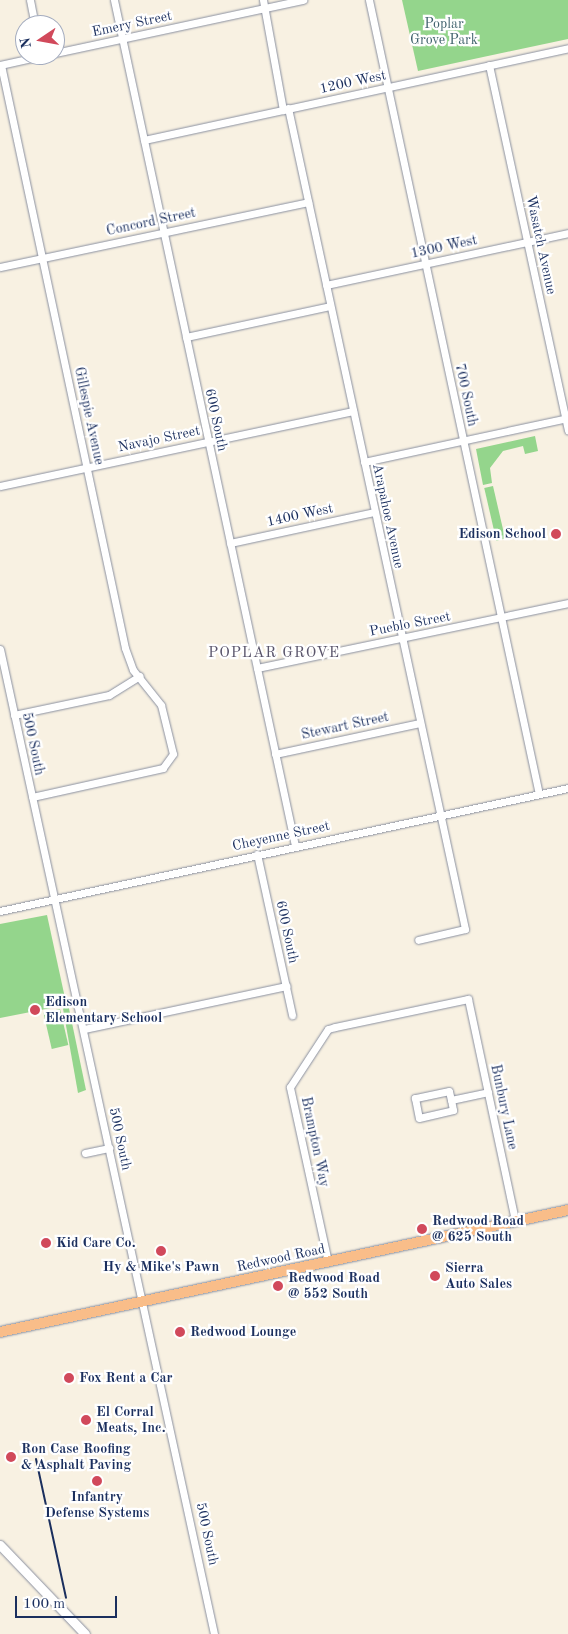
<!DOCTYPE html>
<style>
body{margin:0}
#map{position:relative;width:568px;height:1634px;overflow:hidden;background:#f8f1e2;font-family:"Old Standard TT",serif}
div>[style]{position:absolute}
.green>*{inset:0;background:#94d58c;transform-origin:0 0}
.roads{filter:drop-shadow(0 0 1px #8a90a0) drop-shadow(0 0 1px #8a90a0)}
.minor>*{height:7px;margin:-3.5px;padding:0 3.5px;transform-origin:3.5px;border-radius:3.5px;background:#fff}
.tertiary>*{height:9px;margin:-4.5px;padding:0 4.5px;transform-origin:4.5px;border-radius:4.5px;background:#fff}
.primary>*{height:10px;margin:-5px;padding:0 5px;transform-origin:5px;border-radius:5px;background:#f9bd89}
.rail>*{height:2px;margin:-1px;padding:0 1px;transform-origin:1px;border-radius:1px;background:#1b2f5e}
.dots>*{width:14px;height:14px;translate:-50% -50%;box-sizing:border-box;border:2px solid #fff;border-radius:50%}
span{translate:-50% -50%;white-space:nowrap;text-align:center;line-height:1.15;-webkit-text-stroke:4.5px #fff;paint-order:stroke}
.street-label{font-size:14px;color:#1b2f5e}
.park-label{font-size:14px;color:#3f616c}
.poi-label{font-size:14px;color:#1b2f5e;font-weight:700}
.right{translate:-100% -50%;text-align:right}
.left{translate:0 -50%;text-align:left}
.neighbourhood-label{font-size:15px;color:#5a556b;letter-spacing:1px}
.north{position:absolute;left:15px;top:15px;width:50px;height:50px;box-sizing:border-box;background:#fff;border:1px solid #a4acbf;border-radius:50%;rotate:258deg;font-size:14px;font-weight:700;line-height:20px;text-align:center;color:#1b2f5e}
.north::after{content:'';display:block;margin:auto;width:18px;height:22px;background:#d1495b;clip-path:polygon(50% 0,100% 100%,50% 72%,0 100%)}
.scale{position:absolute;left:15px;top:1596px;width:102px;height:22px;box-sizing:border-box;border:2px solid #1b2f5e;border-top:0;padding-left:6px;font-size:15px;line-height:18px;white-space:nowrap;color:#1b2f5e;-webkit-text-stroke:4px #fff;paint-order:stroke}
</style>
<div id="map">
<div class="green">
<div style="clip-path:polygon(402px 0,568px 0,568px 39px,418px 71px)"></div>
<div style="clip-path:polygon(535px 436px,538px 451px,525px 454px,523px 446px,503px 451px,490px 468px,492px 483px,483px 485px,476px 449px)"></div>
<div style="left:493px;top:486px;width:54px;height:9px;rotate:77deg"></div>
<div style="clip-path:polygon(47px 915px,65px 998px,56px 1007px,0 1018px,0 924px)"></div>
<div style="clip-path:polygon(67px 999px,86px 1090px,78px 1093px,62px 1003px)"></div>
<div style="left:60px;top:1009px;width:37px;height:17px;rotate:77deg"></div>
</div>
<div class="roads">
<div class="minor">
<div style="left:30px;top:0;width:25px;rotate:79deg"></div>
<div style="left:114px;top:0;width:865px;rotate:77.92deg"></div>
<div style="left:263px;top:0;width:112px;rotate:79.7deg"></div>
<div style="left:369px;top:0;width:812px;rotate:77.92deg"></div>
<div style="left:55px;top:53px;width:254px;rotate:-12.1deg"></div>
<div style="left:0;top:65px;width:46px;rotate:-12.5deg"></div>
<div style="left:1px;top:65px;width:596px;rotate:77.99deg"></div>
<div style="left:125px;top:648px;width:23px;rotate:70deg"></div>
<div style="left:133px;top:670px;width:45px;rotate:51.3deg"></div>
<div style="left:161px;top:705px;width:50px;rotate:76.2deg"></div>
<div style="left:173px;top:754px;width:17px;rotate:126deg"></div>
<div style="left:163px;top:768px;width:134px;rotate:167.5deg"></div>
<div style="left:489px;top:65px;width:374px;rotate:77.8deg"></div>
<div style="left:288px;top:108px;width:840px;rotate:77.83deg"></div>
<div style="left:465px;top:929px;width:48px;rotate:166.8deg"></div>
<div style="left:144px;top:140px;width:434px;rotate:-12.2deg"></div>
<div style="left:0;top:267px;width:315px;rotate:-11.9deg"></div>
<div style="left:326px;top:285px;width:248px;rotate:-12.1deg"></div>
<div style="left:186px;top:337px;width:147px;rotate:-12.1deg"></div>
<div style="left:364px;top:462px;width:209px;rotate:-12.2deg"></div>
<div style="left:0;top:486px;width:361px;rotate:-12deg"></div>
<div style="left:230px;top:543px;width:147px;rotate:-12.1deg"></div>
<div style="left:0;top:649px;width:1008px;rotate:77.74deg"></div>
<div style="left:257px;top:668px;width:318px;rotate:-11.8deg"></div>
<div style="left:14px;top:715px;width:97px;rotate:-11.9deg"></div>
<div style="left:109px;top:695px;width:36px;rotate:-32deg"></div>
<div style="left:275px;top:754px;width:148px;rotate:-12.1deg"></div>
<div style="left:257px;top:854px;width:165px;rotate:77.7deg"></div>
<div style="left:0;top:911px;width:581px;rotate:-12.22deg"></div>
<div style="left:84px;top:1029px;width:207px;rotate:-12deg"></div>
<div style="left:451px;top:1100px;width:9px;rotate:-103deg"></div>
<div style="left:449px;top:1091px;width:35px;rotate:168deg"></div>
<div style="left:415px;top:1098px;width:20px;rotate:79deg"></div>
<div style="left:419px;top:1118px;width:35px;rotate:-13deg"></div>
<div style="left:453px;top:1110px;width:10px;rotate:-101deg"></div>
<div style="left:451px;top:1100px;width:38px;rotate:-12deg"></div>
<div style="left:85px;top:1153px;width:25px;rotate:-12deg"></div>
<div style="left:328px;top:1262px;width:179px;rotate:-102.3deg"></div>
<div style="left:290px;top:1087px;width:69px;rotate:-56.8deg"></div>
<div style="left:328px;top:1029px;width:7px;rotate:-16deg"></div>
<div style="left:335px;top:1027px;width:136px;rotate:-11.9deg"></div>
<div style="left:468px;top:999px;width:227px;rotate:78deg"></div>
</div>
<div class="tertiary">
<div style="left:0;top:1545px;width:123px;rotate:46.3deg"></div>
</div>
<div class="primary">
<div style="left:0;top:1332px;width:581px;rotate:-12.12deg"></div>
</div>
</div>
<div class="rail">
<div style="left:36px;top:1459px;width:142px;rotate:77.8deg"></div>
</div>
<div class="dots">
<div style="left:556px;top:534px;background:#d1495b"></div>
<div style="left:35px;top:1010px;background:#d1495b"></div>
<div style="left:422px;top:1229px;background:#d1495b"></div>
<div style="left:46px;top:1243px;background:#d1495b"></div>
<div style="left:161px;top:1251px;background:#d1495b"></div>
<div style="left:435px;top:1276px;background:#d1495b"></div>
<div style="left:278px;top:1286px;background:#d1495b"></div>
<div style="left:180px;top:1332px;background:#d1495b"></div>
<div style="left:69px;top:1378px;background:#d1495b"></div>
<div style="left:86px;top:1420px;background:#d1495b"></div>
<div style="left:11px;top:1457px;background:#d1495b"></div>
<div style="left:97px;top:1481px;background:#d1495b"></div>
</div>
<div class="street-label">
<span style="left:132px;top:24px;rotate:-12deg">Emery Street</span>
<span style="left:353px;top:82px;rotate:-12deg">1200 West</span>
<span style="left:151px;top:222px;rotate:-12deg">Concord Street</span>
<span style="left:541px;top:245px;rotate:78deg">Wasatch Avenue</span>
<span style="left:444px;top:247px;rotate:-12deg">1300 West</span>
<span style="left:466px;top:395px;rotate:78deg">700 South</span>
<span style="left:89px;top:416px;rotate:78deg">Gillespie Avenue</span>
<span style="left:216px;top:420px;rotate:78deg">600 South</span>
<span style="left:159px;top:439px;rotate:-12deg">Navajo Street</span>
<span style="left:300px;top:515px;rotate:-12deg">1400 West</span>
<span style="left:388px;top:516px;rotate:78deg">Arapahoe Avenue</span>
<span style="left:410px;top:624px;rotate:-11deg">Pueblo Street</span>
<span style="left:345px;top:726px;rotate:-12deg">Stewart Street</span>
<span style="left:33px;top:744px;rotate:78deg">500 South</span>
<span style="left:281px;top:836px;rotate:-12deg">Cheyenne Street</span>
<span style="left:287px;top:932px;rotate:78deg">600 South</span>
<span style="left:504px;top:1107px;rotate:78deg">Bunbury Lane</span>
<span style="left:120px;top:1139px;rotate:78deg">500 South</span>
<span style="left:315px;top:1142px;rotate:78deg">Brampton Way</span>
<span style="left:281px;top:1258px;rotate:-12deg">Redwood Road</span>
<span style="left:207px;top:1534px;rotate:78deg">500 South</span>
</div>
<div class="park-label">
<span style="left:444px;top:32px">Poplar<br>Grove Park</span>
</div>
<div class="poi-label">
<span class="right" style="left:546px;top:534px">Edison School</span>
<span class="left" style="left:45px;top:1010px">Edison<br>Elementary School</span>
<span class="left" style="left:432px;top:1229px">Redwood Road<br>@ 625 South</span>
<span class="left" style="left:56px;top:1243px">Kid Care Co.</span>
<span style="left:161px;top:1267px">Hy &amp; Mike's Pawn</span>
<span class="left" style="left:445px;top:1276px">Sierra<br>Auto Sales</span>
<span class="left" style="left:288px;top:1286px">Redwood Road<br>@ 552 South</span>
<span class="left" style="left:190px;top:1332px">Redwood Lounge</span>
<span class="left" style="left:79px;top:1378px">Fox Rent a Car</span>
<span class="left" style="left:96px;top:1420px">El Corral<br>Meats, Inc.</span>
<span class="left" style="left:21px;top:1457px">Ron Case Roofing<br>&amp; Asphalt Paving</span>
<span style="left:97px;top:1505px">Infantry<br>Defense Systems</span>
</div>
<div class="neighbourhood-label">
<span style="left:274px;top:654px">POPLAR GROVE</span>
</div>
<div class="north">N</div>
<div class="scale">100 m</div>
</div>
